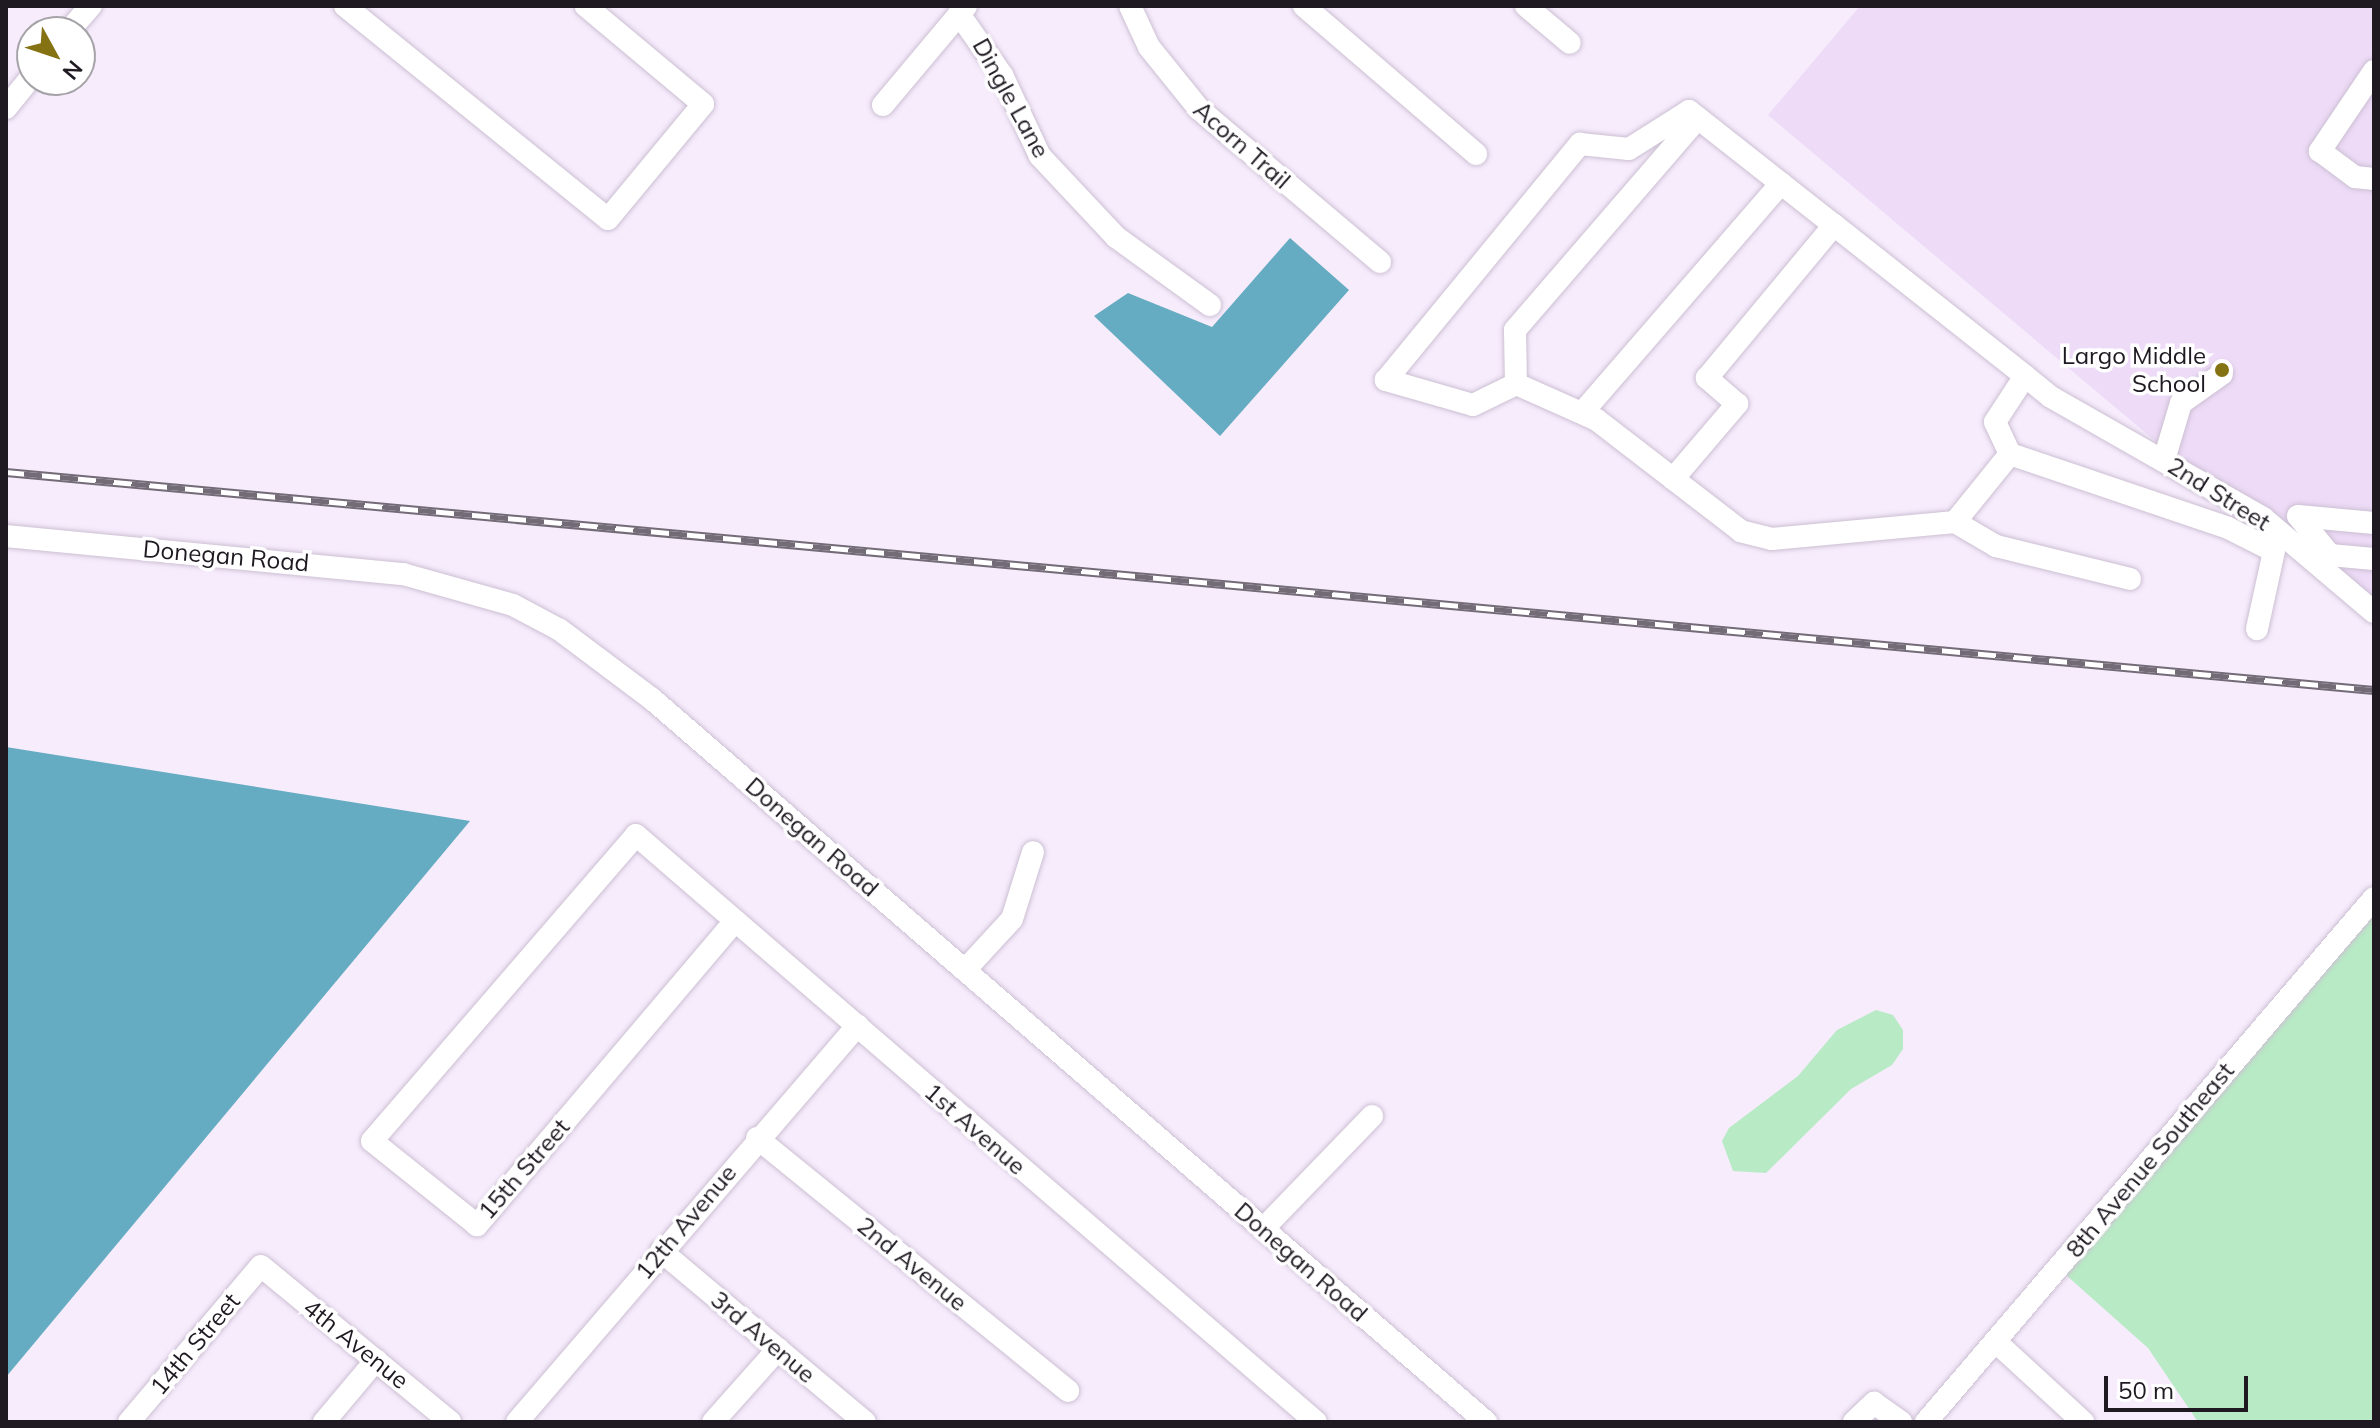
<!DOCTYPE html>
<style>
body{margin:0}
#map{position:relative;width:2380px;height:1428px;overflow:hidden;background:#f6ecfc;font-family:Mulish,sans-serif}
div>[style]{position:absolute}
.built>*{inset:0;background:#eddbf7}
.green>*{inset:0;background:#b8eac5}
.water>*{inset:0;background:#65abc1}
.roads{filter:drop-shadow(0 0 2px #ccbfd3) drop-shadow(0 0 2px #ccbfd3)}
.minor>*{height:22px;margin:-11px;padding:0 11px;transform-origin:11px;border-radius:11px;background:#fff}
.rail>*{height:9px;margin-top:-4.5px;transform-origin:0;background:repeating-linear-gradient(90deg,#fff 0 18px,#736c77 0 36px);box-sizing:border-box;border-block:2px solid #736c77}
.dots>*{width:22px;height:22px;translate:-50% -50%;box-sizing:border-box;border:4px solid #fff;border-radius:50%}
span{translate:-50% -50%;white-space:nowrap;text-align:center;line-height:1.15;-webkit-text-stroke:7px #fff;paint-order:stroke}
.street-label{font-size:24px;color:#1f1a22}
.poi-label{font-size:24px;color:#1f1a22}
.right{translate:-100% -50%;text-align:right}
.frame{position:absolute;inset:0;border:8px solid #1f1a22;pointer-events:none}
.north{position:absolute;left:16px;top:16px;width:80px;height:80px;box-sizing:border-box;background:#fff;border:2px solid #a5a3a7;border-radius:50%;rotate:130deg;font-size:22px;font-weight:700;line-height:32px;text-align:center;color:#1f1a22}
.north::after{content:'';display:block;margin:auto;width:28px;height:36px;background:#847213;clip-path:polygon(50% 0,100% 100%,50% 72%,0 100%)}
.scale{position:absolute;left:2104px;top:1376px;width:144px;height:36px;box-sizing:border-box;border:4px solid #1f1a22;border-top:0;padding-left:10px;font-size:24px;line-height:28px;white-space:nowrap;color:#1f1a22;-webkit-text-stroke:6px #fff;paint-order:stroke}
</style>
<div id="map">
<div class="built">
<div style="clip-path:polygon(1860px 6px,2374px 6px,2374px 625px,1768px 115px)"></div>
</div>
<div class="green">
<div style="clip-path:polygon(2374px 915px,2374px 1422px,2198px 1422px,2148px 1348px,2066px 1275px)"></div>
<div style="clip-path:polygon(1876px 1010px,1893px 1015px,1903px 1030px,1903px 1049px,1892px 1065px,1851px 1089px,1766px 1173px,1733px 1171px,1722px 1141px,1729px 1128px,1798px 1076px,1837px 1030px)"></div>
</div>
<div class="water">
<div style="clip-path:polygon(1290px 238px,1349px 290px,1220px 436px,1094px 316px,1128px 293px,1212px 327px)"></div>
<div style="clip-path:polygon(6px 747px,470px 821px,6px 1377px)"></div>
</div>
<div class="roads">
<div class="minor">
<div style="left:345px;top:6px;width:338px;rotate:39deg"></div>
<div style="left:608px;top:219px;width:149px;rotate:-50.4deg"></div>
<div style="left:703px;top:104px;width:153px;rotate:-140.1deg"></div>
<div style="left:1130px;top:6px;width:45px;rotate:65.1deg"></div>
<div style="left:1149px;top:47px;width:80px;rotate:51.1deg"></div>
<div style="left:1199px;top:109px;width:237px;rotate:40.2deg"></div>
<div style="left:1304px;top:6px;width:227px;rotate:40.7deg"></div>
<div style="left:1526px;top:6px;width:57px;rotate:40.1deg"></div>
<div style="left:959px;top:14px;width:75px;rotate:54.8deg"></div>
<div style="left:1002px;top:75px;width:89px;rotate:64.9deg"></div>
<div style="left:1040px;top:156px;width:111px;rotate:46.8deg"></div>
<div style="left:1116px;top:237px;width:116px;rotate:35.9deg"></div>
<div style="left:68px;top:32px;width:35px;rotate:-49deg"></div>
<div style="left:2374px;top:71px;width:97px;rotate:124deg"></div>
<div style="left:2320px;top:151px;width:44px;rotate:36.6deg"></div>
<div style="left:2355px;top:177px;width:19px;rotate:6deg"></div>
<div style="left:883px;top:105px;width:129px;rotate:-50deg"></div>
<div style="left:6px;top:108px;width:41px;rotate:-50.9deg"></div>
<div style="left:2025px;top:376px;width:55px;rotate:123.1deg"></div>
<div style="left:1995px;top:422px;width:35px;rotate:65deg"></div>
<div style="left:2010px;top:454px;width:87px;rotate:129deg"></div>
<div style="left:1955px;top:522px;width:184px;rotate:174.7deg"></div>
<div style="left:1772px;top:539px;width:32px;rotate:-166deg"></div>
<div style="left:1741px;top:531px;width:182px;rotate:-142.4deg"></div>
<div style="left:1597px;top:420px;width:89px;rotate:-156deg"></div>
<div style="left:1516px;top:384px;width:48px;rotate:154deg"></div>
<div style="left:1473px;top:405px;width:91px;rotate:-164deg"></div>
<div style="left:1386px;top:380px;width:306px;rotate:-50.6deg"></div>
<div style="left:1580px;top:144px;width:49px;rotate:5.8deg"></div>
<div style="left:1629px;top:149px;width:71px;rotate:-32.3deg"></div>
<div style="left:1689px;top:111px;width:184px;rotate:38.2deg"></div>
<div style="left:1834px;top:225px;width:243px;rotate:38.3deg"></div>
<div style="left:2025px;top:376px;width:33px;rotate:39deg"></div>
<div style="left:2051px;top:397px;width:244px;rotate:29.7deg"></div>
<div style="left:2263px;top:518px;width:145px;rotate:40.3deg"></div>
<div style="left:1516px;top:384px;width:54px;rotate:-91.1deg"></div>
<div style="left:1515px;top:330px;width:280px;rotate:-49.2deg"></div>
<div style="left:1582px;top:413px;width:304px;rotate:-49.1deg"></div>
<div style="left:2010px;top:454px;width:230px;rotate:18.7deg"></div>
<div style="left:2228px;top:528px;width:51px;rotate:26.6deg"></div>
<div style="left:2274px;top:551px;width:80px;rotate:102.3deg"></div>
<div style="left:2164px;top:460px;width:59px;rotate:-73.4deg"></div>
<div style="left:2181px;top:403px;width:50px;rotate:-35.3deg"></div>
<div style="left:1673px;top:479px;width:99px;rotate:-49.5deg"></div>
<div style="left:1737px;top:404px;width:40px;rotate:-139deg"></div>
<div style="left:1707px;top:378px;width:199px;rotate:-50.3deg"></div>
<div style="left:1955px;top:522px;width:48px;rotate:30.3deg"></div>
<div style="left:1996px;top:546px;width:138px;rotate:13.8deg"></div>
<div style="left:2374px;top:523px;width:76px;rotate:-174.7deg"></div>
<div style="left:2298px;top:516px;width:50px;rotate:50.6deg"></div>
<div style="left:2330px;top:555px;width:44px;rotate:5.2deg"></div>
<div style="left:6px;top:536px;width:399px;rotate:5.5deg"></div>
<div style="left:403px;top:574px;width:114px;rotate:15.7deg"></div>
<div style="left:513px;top:605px;width:53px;rotate:28deg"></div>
<div style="left:560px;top:630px;width:115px;rotate:36.9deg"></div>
<div style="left:652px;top:699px;width:1104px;rotate:40.92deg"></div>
<div style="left:735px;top:921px;width:399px;rotate:130.3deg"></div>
<div style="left:477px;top:1225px;width:134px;rotate:-141.3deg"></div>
<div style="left:372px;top:1141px;width:404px;rotate:-49.2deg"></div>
<div style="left:636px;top:835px;width:898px;rotate:40.8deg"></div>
<div style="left:965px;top:970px;width:69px;rotate:-47.3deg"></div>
<div style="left:1012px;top:919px;width:70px;rotate:-72.6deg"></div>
<div style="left:757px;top:1138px;width:401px;rotate:39.1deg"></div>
<div style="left:1263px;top:1229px;width:157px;rotate:-46deg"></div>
<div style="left:661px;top:1251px;width:266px;rotate:40deg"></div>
<div style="left:1995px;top:1341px;width:120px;rotate:42.6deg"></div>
<div style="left:129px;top:1422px;width:204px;rotate:-49.8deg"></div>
<div style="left:261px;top:1266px;width:245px;rotate:39.5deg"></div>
<div style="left:324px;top:1422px;width:81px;rotate:-50deg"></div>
<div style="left:517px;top:1422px;width:523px;rotate:-49.34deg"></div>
<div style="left:713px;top:1422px;width:98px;rotate:-48.3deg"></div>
<div style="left:1854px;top:1422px;width:28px;rotate:-44deg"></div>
<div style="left:1874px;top:1403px;width:33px;rotate:35deg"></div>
<div style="left:1926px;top:1422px;width:689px;rotate:-49.47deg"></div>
</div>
</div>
<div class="rail">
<div style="left:6px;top:472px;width:2378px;rotate:5.26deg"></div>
</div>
<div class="dots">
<div style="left:2222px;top:370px;background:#847213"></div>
</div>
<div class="street-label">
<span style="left:1011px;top:98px;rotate:61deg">Dingle Lane</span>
<span style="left:1242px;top:145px;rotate:41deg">Acorn Trail</span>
<span style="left:2219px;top:494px;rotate:32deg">2nd Street</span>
<span style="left:226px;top:556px;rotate:5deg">Donegan Road</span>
<span style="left:812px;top:837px;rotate:41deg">Donegan Road</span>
<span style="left:975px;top:1129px;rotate:41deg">1st Avenue</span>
<span style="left:2150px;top:1160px;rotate:-50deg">8th Avenue Southeast</span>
<span style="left:524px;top:1169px;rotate:-49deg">15th Street</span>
<span style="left:686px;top:1222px;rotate:-50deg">12th Avenue</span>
<span style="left:1301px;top:1262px;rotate:41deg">Donegan Road</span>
<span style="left:912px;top:1264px;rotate:39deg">2nd Avenue</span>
<span style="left:763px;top:1337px;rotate:40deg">3rd Avenue</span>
<span style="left:195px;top:1344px;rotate:-50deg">14th Street</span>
<span style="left:356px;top:1344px;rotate:39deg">4th Avenue</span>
</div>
<div class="poi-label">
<span class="right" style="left:2206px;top:370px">Largo Middle<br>School</span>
</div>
<div class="frame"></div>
<div class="north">N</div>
<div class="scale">50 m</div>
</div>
